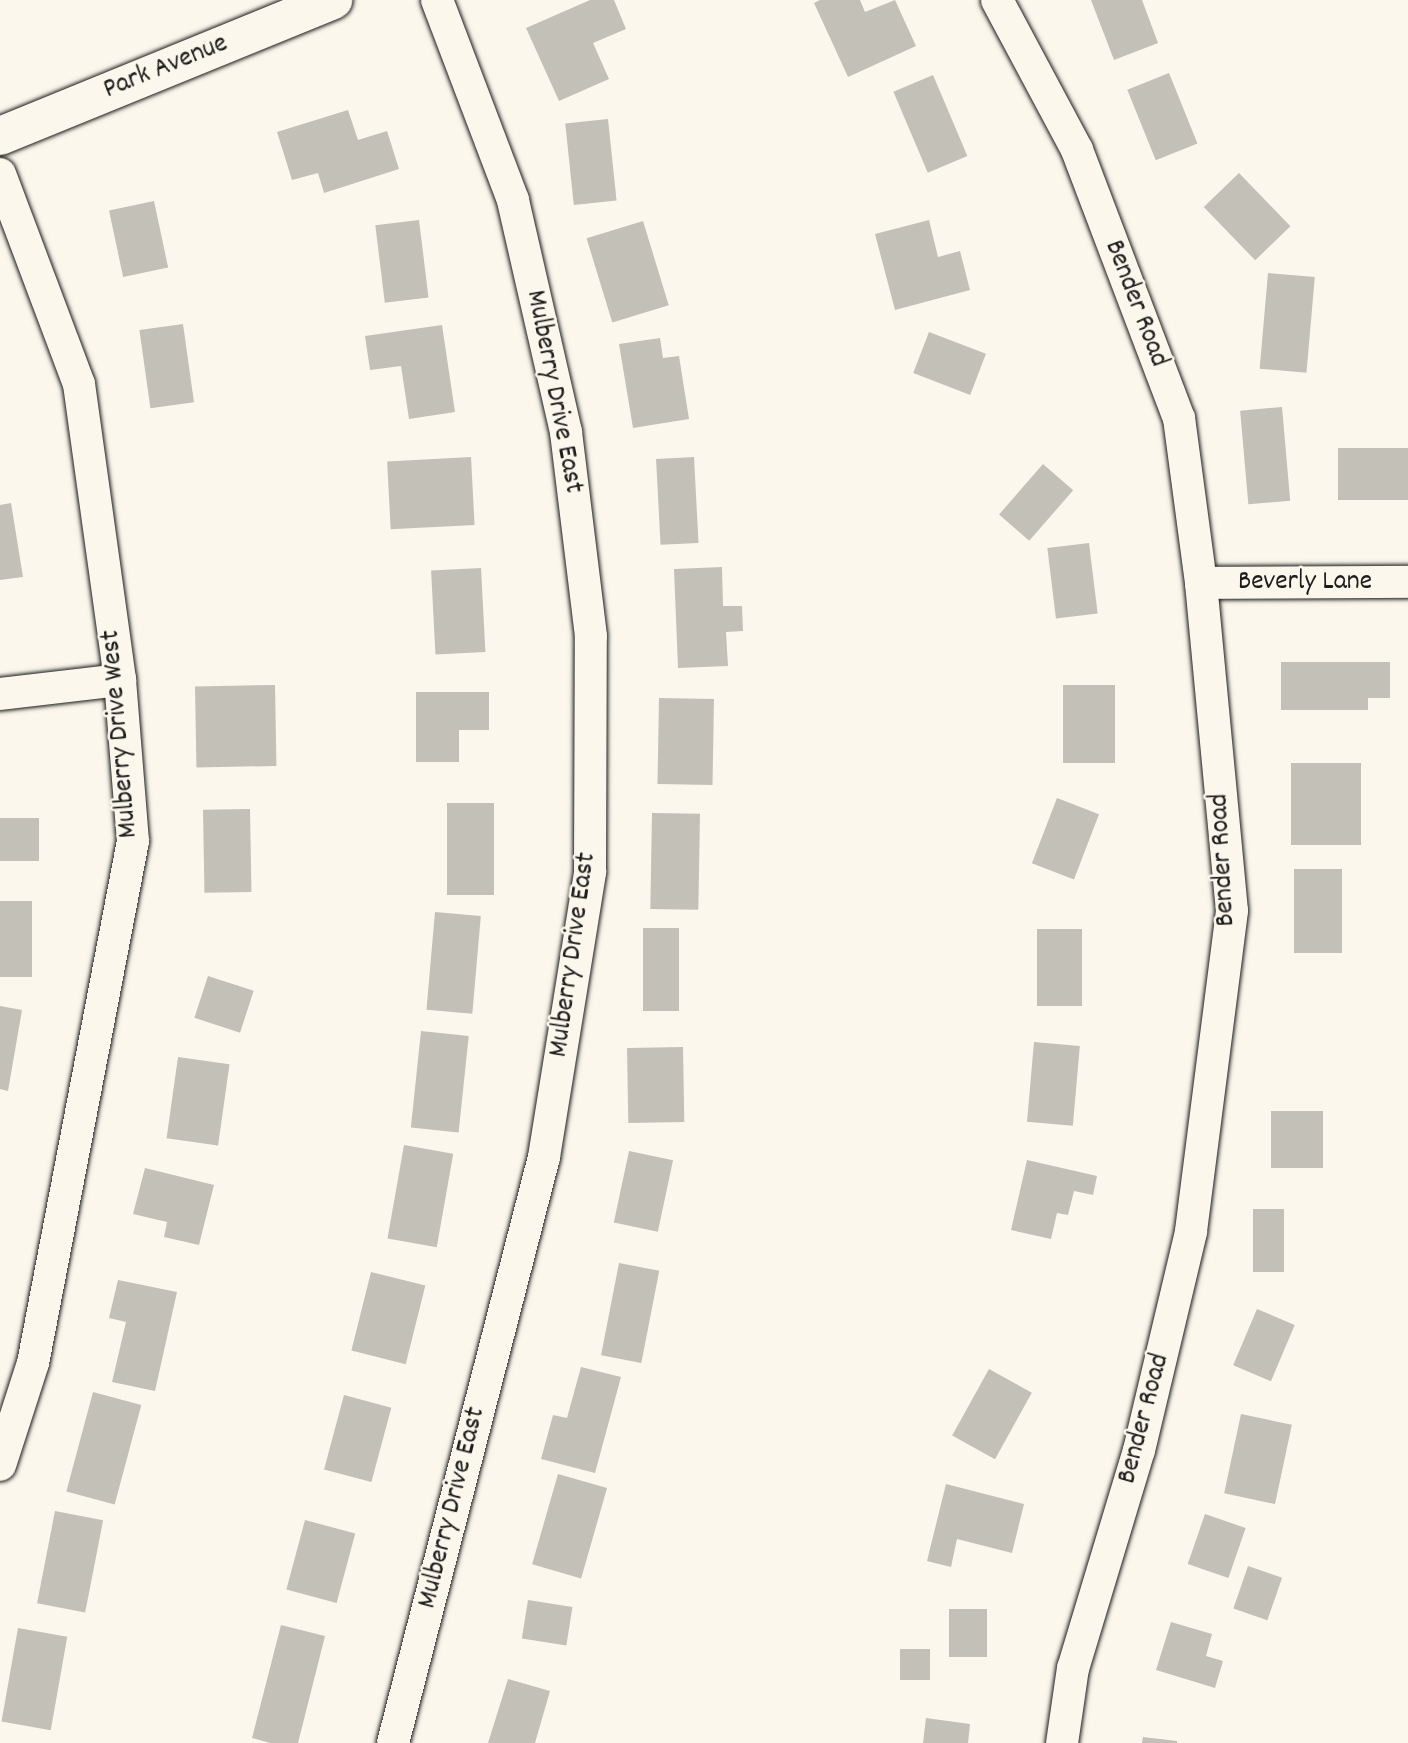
<!DOCTYPE html>
<style>
body{margin:0}
#map{position:relative;width:1408px;height:1743px;overflow:hidden;background:#fbf7ec;font-family:Dekko,sans-serif}
div>[style]{position:absolute}
.building>*{inset:0;background:#c3c0b8;transform-origin:0 0}
.roads{filter:drop-shadow(0 0 2px #1c1c1c) drop-shadow(0 0 2px #1c1c1c)}
.street>*{height:32px;margin:-16px;padding:0 16px;transform-origin:16px;border-radius:16px;background:#fbf7ec}
.secondary>*{height:38px;margin:-19px;padding:0 19px;transform-origin:19px;border-radius:19px;background:#fbf7ec}
span{translate:-50% -50%;white-space:nowrap;text-align:center;line-height:1.15;-webkit-text-stroke:5px #fbf7ec;paint-order:stroke}
.street-label{font-size:28px;color:#1c1c1c}
</style>
<div id="map">
<div class="building">
<div style="clip-path:polygon(590px 0,614px 0,626px 29px,593px 43px,609px 79px,559px 101px,526px 28px)"></div>
<div style="clip-path:polygon(820px 0,860px 0,865px 12px,895px 0,916px 46px,848px 77px,814px 3px)"></div>
<div style="clip-path:polygon(1091px 0,1142px 0,1158px 43px,1114px 60px)"></div>
<div style="left:1169px;top:73px;width:76px;height:45px;rotate:68deg"></div>
<div style="left:933px;top:75px;width:88px;height:43px;rotate:67deg"></div>
<div style="clip-path:polygon(348px 110px,358px 140px,387px 131px,399px 169px,324px 193px,318px 173px,292px 180px,277px 132px)"></div>
<div style="left:608px;top:119px;width:82px;height:43px;rotate:84deg"></div>
<div style="left:1239px;top:173px;width:74px;height:49px;rotate:46deg"></div>
<div style="left:154px;top:201px;width:68px;height:46px;rotate:78deg"></div>
<div style="left:419px;top:220px;width:78px;height:44px;rotate:83deg"></div>
<div style="clip-path:polygon(929px 220px,938px 257px,960px 251px,970px 290px,895px 310px,875px 234px)"></div>
<div style="left:643px;top:221px;width:88px;height:59px;rotate:73deg"></div>
<div style="left:1268px;top:273px;width:47px;height:96px;rotate:5deg"></div>
<div style="left:183px;top:324px;width:79px;height:44px;rotate:82deg"></div>
<div style="clip-path:polygon(442px 325px,455px 412px,409px 419px,401px 366px,370px 370px,365px 336px)"></div>
<div style="left:929px;top:332px;width:61px;height:44px;rotate:21deg"></div>
<div style="clip-path:polygon(660px 338px,663px 358px,679px 356px,689px 419px,633px 428px,619px 344px)"></div>
<div style="left:1282px;top:407px;width:94px;height:42px;rotate:85deg"></div>
<div style="left:1408px;top:448px;width:52px;height:70px;rotate:90deg"></div>
<div style="left:471px;top:457px;width:68px;height:84px;rotate:87deg"></div>
<div style="left:694px;top:457px;width:86px;height:38px;rotate:87deg"></div>
<div style="left:1043px;top:464px;width:40px;height:67px;rotate:41deg"></div>
<div style="clip-path:polygon(11px 503px,23px 577px,0 580px,0 505px)"></div>
<div style="left:1089px;top:543px;width:71px;height:42px;rotate:83deg"></div>
<div style="clip-path:polygon(722px 567px,723px 606px,742px 606px,743px 631px,726px 632px,728px 666px,678px 668px,674px 569px)"></div>
<div style="left:481px;top:568px;width:84px;height:50px;rotate:87deg"></div>
<div style="clip-path:polygon(1281px 662px,1390px 662px,1390px 698px,1368px 698px,1368px 710px,1281px 710px)"></div>
<div style="left:275px;top:685px;width:81px;height:80px;rotate:89deg"></div>
<div style="left:1063px;top:685px;width:52px;height:78px"></div>
<div style="clip-path:polygon(416px 692px,489px 692px,489px 730px,459px 730px,459px 762px,416px 762px)"></div>
<div style="left:659px;top:698px;width:55px;height:86px;rotate:1deg"></div>
<div style="left:1291px;top:763px;width:70px;height:82px"></div>
<div style="left:1057px;top:798px;width:45px;height:70px;rotate:21deg"></div>
<div style="left:447px;top:803px;width:47px;height:92px"></div>
<div style="left:250px;top:809px;width:83px;height:47px;rotate:89deg"></div>
<div style="left:652px;top:813px;width:48px;height:96px;rotate:1deg"></div>
<div style="left:39px;top:818px;width:43px;height:39px;rotate:90deg"></div>
<div style="left:1294px;top:869px;width:48px;height:84px"></div>
<div style="left:0;top:901px;width:32px;height:76px"></div>
<div style="left:435px;top:912px;width:46px;height:98px;rotate:5deg"></div>
<div style="left:643px;top:928px;width:36px;height:83px"></div>
<div style="left:1037px;top:929px;width:45px;height:77px"></div>
<div style="left:208px;top:976px;width:48px;height:44px;rotate:18deg"></div>
<div style="clip-path:polygon(0 1006px,22px 1010px,8px 1091px,0 1089px)"></div>
<div style="left:421px;top:1031px;width:48px;height:97px;rotate:6deg"></div>
<div style="left:1034px;top:1042px;width:46px;height:80px;rotate:5deg"></div>
<div style="left:683px;top:1047px;width:75px;height:56px;rotate:89deg"></div>
<div style="left:178px;top:1057px;width:52px;height:82px;rotate:8deg"></div>
<div style="left:1271px;top:1111px;width:52px;height:57px"></div>
<div style="left:404px;top:1145px;width:50px;height:95px;rotate:10deg"></div>
<div style="left:629px;top:1151px;width:45px;height:73px;rotate:12deg"></div>
<div style="clip-path:polygon(1027px 1160px,1097px 1176px,1093px 1195px,1074px 1191px,1068px 1215px,1057px 1213px,1051px 1239px,1011px 1230px)"></div>
<div style="clip-path:polygon(145px 1168px,214px 1185px,199px 1245px,164px 1237px,167px 1222px,133px 1214px)"></div>
<div style="left:1253px;top:1209px;width:31px;height:63px"></div>
<div style="left:619px;top:1263px;width:41px;height:94px;rotate:11deg"></div>
<div style="left:371px;top:1272px;width:56px;height:81px;rotate:14deg"></div>
<div style="clip-path:polygon(118px 1280px,177px 1292px,155px 1391px,112px 1382px,126px 1322px,109px 1318px)"></div>
<div style="left:1257px;top:1309px;width:41px;height:61px;rotate:23deg"></div>
<div style="clip-path:polygon(581px 1367px,621px 1377px,595px 1473px,541px 1459px,553px 1415px,567px 1418px)"></div>
<div style="left:989px;top:1369px;width:49px;height:76px;rotate:29deg"></div>
<div style="left:93px;top:1392px;width:50px;height:103px;rotate:15deg"></div>
<div style="left:344px;top:1395px;width:49px;height:77px;rotate:15deg"></div>
<div style="left:1241px;top:1414px;width:52px;height:81px;rotate:12deg"></div>
<div style="left:558px;top:1474px;width:51px;height:94px;rotate:16deg"></div>
<div style="clip-path:polygon(946px 1484px,1024px 1504px,1012px 1553px,957px 1539px,951px 1567px,927px 1561px)"></div>
<div style="left:55px;top:1511px;width:49px;height:94px;rotate:11deg"></div>
<div style="left:1205px;top:1514px;width:43px;height:53px;rotate:19deg"></div>
<div style="left:305px;top:1520px;width:52px;height:72px;rotate:15deg"></div>
<div style="left:1248px;top:1566px;width:36px;height:45px;rotate:19deg"></div>
<div style="left:528px;top:1600px;width:45px;height:39px;rotate:9deg"></div>
<div style="left:949px;top:1609px;width:38px;height:48px"></div>
<div style="clip-path:polygon(1171px 1622px,1212px 1634px,1206px 1656px,1223px 1661px,1215px 1688px,1156px 1670px)"></div>
<div style="clip-path:polygon(281px 1625px,325px 1636px,298px 1743px,270px 1743px,252px 1738px)"></div>
<div style="left:18px;top:1628px;width:50px;height:95px;rotate:10deg"></div>
<div style="left:900px;top:1649px;width:30px;height:31px"></div>
<div style="clip-path:polygon(508px 1679px,550px 1691px,535px 1743px,488px 1743px)"></div>
<div style="clip-path:polygon(926px 1718px,970px 1724px,968px 1743px,923px 1743px)"></div>
<div style="clip-path:polygon(1143px 1737px,1177px 1741px,1177px 1743px,1142px 1743px)"></div>
</div>
<div class="roads">
<div class="street">
<div style="left:997px;top:0;width:170px;rotate:61.9deg"></div>
<div style="left:1077px;top:150px;width:287px;rotate:69.2deg"></div>
<div style="left:1179px;top:418px;width:166px;rotate:82.4deg"></div>
<div style="left:1201px;top:583px;width:329px;rotate:84.6deg"></div>
<div style="left:1232px;top:911px;width:324px;rotate:97.3deg"></div>
<div style="left:1191px;top:1232px;width:224px;rotate:103.4deg"></div>
<div style="left:1139px;top:1450px;width:228px;rotate:106.8deg"></div>
<div style="left:1073px;top:1668px;width:76px;rotate:98.3deg"></div>
<div style="left:0;top:174px;width:224px;rotate:69.4deg"></div>
<div style="left:79px;top:384px;width:299px;rotate:82.1deg"></div>
<div style="left:120px;top:680px;width:162px;rotate:85.4deg"></div>
<div style="left:133px;top:841px;width:531px;rotate:100.84deg"></div>
<div style="left:33px;top:1363px;width:107px;rotate:107.9deg"></div>
<div style="left:1201px;top:583px;width:207px;rotate:-0.3deg"></div>
<div style="left:0;top:694px;width:121px;rotate:-6.7deg"></div>
<div style="left:393px;top:1743px;width:605px;rotate:-75.55deg"></div>
<div style="left:544px;top:1157px;width:289px;rotate:-80.8deg"></div>
<div style="left:590px;top:872px;width:236px;rotate:-89.8deg"></div>
<div style="left:591px;top:636px;width:206px;rotate:-97deg"></div>
<div style="left:566px;top:432px;width:238px;rotate:-102.9deg"></div>
<div style="left:513px;top:200px;width:214px;rotate:-110.8deg"></div>
</div>
<div class="secondary">
<div style="left:0;top:136px;width:360px;rotate:-22.2deg"></div>
</div>
</div>
<div class="street-label">
<span style="left:166px;top:68px;rotate:-22deg">Park Avenue</span>
<span style="left:1135px;top:304px;rotate:69deg">Bender Road</span>
<span style="left:553px;top:392px;rotate:79deg">Mulberry Drive East</span>
<span style="left:1305px;top:583px">Beverly Lane</span>
<span style="left:121px;top:734px;rotate:-95deg">Mulberry Drive West</span>
<span style="left:1224px;top:860px;rotate:-93deg">Bender Road</span>
<span style="left:574px;top:955px;rotate:-82deg">Mulberry Drive East</span>
<span style="left:1145px;top:1419px;rotate:-75deg">Bender Road</span>
<span style="left:453px;top:1508px;rotate:-76deg">Mulberry Drive East</span>
</div>
</div>
